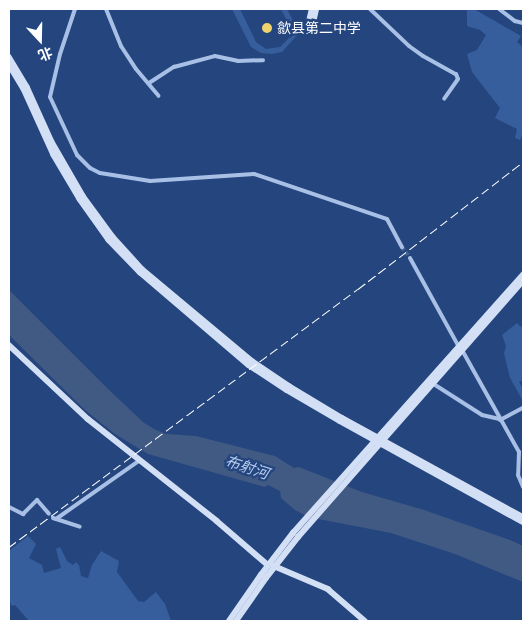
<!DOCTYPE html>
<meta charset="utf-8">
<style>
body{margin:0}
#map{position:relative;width:532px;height:630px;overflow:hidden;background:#24457e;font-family:"IBM Plex Sans","Noto Sans SC",sans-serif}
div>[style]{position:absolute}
.green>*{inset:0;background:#375e9c}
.water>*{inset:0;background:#415a83}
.street-tunnel>*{height:4px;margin-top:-2px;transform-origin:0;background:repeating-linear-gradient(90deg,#456191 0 4px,transparent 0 6px)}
.street>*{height:4px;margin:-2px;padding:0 2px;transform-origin:2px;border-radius:2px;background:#a9c0e6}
.secondary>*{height:5.5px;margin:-2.75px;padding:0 2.75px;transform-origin:2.75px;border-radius:2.75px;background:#d3dff5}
.rail>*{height:1px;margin-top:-0.5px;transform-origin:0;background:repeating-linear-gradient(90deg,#fff 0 9px,transparent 0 13px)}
.dots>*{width:14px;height:14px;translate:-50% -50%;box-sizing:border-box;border:2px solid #24457e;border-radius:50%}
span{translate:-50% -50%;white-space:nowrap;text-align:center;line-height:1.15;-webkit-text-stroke:4.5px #24457e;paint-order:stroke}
.poi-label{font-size:14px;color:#fff}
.left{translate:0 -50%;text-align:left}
.water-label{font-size:15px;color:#b4cbee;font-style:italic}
.frame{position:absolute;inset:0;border:10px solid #fff;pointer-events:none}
.north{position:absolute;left:15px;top:15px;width:50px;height:50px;-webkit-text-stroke:4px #24457e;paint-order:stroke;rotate:159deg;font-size:14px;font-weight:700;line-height:20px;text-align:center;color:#fff}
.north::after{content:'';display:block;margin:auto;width:18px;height:22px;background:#fff;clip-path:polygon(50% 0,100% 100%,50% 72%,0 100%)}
</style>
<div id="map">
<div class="green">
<div style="clip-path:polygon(232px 9px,240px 9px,256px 42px,266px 49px,280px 47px,289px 38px,289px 25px,281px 9px,287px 9px,299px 33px,282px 52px,272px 54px,261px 53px,251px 47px)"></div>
<div style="clip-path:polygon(467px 9px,474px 9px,521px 36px,517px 42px,523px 47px,523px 132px,520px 140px,515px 138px,517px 129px,495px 118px,500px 108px,472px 72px,467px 54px,477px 50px,486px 35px,480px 30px,467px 26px)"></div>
<div style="clip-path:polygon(517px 323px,521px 327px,523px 325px,523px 380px,519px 382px,523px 389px,523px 401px,510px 378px,504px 353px,506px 346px,502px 335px)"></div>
<div style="clip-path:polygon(28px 536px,36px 544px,29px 558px,42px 565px,44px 573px,61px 568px,56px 549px,60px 547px,67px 561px,73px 565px,76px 562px,79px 565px,81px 576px,88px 578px,92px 565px,101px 551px,119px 561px,117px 572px,138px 601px,144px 602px,156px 592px,165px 604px,171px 621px,29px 621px,15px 605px,12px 606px,9px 600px,9px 551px)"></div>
</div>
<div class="water">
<div style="clip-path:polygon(9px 290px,107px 388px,143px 422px,154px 429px,166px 434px,196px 436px,275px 456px,294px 468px,299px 467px,362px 492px,424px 510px,510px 540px,523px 546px,523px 582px,455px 554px,391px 533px,308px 517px,295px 510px,281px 498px,280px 491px,268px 485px,265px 487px,148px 454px,115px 434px,85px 410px,9px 335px)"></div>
</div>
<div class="street-tunnel">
<div style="left:402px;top:247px;width:14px;rotate:54deg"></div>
</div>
<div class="street">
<div style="left:75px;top:9px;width:47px;rotate:108.4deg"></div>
<div style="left:60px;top:54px;width:44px;rotate:103.1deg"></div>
<div style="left:50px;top:97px;width:64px;rotate:65deg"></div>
<div style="left:77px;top:155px;width:18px;rotate:45deg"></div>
<div style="left:90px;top:168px;width:11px;rotate:27deg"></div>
<div style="left:100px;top:173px;width:51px;rotate:9.1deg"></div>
<div style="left:150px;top:181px;width:104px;rotate:-3.9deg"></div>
<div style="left:254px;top:174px;width:140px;rotate:18.7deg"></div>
<div style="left:387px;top:219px;width:32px;rotate:62deg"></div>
<div style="left:106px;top:9px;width:40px;rotate:68deg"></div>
<div style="left:121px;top:46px;width:27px;rotate:57deg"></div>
<div style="left:136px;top:69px;width:35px;rotate:50deg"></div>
<div style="left:370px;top:9px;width:54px;rotate:43.5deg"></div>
<div style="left:409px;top:46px;width:17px;rotate:36deg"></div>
<div style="left:423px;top:56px;width:38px;rotate:29deg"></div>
<div style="left:456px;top:74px;width:5px;rotate:68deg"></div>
<div style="left:458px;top:79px;width:24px;rotate:125deg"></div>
<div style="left:499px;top:9px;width:20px;rotate:37deg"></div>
<div style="left:515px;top:21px;width:8px;rotate:14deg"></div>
<div style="left:149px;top:83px;width:30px;rotate:-33deg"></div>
<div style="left:174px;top:67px;width:42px;rotate:-15deg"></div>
<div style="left:215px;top:56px;width:24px;rotate:12deg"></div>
<div style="left:238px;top:61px;width:25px;rotate:-2deg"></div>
<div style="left:410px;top:258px;width:102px;rotate:61.2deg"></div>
<div style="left:462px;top:350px;width:117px;rotate:60.8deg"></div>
<div style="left:519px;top:452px;width:23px;rotate:92deg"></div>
<div style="left:518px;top:475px;width:13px;rotate:67deg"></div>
<div style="left:432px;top:383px;width:59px;rotate:32.6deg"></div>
<div style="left:482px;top:415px;width:18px;rotate:13deg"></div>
<div style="left:500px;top:420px;width:26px;rotate:-28deg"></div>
<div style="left:9px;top:507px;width:16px;rotate:27deg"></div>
<div style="left:23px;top:514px;width:20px;rotate:-45deg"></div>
<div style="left:37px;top:500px;width:18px;rotate:49deg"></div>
<div style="left:53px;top:518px;width:28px;rotate:18deg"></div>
<div style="left:56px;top:519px;width:103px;rotate:-35.1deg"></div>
</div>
<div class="secondary">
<div style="left:308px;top:26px;width:17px;rotate:-77deg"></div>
<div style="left:312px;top:27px;width:18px;rotate:-77deg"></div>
<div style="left:9px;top:57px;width:35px;rotate:59deg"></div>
<div style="left:27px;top:87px;width:60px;rotate:65.6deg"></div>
<div style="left:52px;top:142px;width:62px;rotate:60.1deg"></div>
<div style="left:83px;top:196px;width:51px;rotate:53.8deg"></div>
<div style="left:113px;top:237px;width:43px;rotate:47.8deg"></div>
<div style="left:142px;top:269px;width:143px;rotate:39.9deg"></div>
<div style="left:252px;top:361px;width:45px;rotate:34deg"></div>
<div style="left:289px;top:386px;width:62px;rotate:31.1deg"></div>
<div style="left:342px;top:418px;width:206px;rotate:28.7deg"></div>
<div style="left:9px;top:64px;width:29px;rotate:59deg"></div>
<div style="left:24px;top:89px;width:72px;rotate:65.6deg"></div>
<div style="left:54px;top:155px;width:51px;rotate:59.4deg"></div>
<div style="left:80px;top:199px;width:50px;rotate:54.7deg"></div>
<div style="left:109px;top:240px;width:45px;rotate:45.9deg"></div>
<div style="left:140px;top:272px;width:143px;rotate:40.5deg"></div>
<div style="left:249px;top:365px;width:45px;rotate:33.3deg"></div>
<div style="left:287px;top:390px;width:61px;rotate:30.3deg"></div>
<div style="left:340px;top:421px;width:209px;rotate:28.9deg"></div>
<div style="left:9px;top:345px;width:108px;rotate:43.1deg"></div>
<div style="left:88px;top:419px;width:164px;rotate:38.3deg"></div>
<div style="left:217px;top:521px;width:67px;rotate:40.8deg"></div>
<div style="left:274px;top:566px;width:59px;rotate:23.1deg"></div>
<div style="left:328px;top:589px;width:49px;rotate:40.9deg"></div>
<div style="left:229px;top:621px;width:56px;rotate:-55.2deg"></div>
<div style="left:261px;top:575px;width:53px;rotate:-52.7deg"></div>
<div style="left:293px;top:533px;width:346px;rotate:-48.3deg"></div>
<div style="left:236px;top:621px;width:52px;rotate:-55.1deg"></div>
<div style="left:266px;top:578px;width:52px;rotate:-52deg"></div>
<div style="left:298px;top:537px;width:341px;rotate:-48.7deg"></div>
</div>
<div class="rail">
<div style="left:9px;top:547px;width:434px;rotate:-36.5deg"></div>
<div style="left:358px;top:289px;width:208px;rotate:-37.6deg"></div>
</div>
<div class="dots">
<div style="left:267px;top:28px;background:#f1d36c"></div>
</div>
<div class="poi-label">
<span class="left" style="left:277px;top:28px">歙县第二中学</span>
</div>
<div class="water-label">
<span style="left:247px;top:467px;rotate:18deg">布射河</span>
</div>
<div class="frame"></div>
<div class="north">北</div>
</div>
